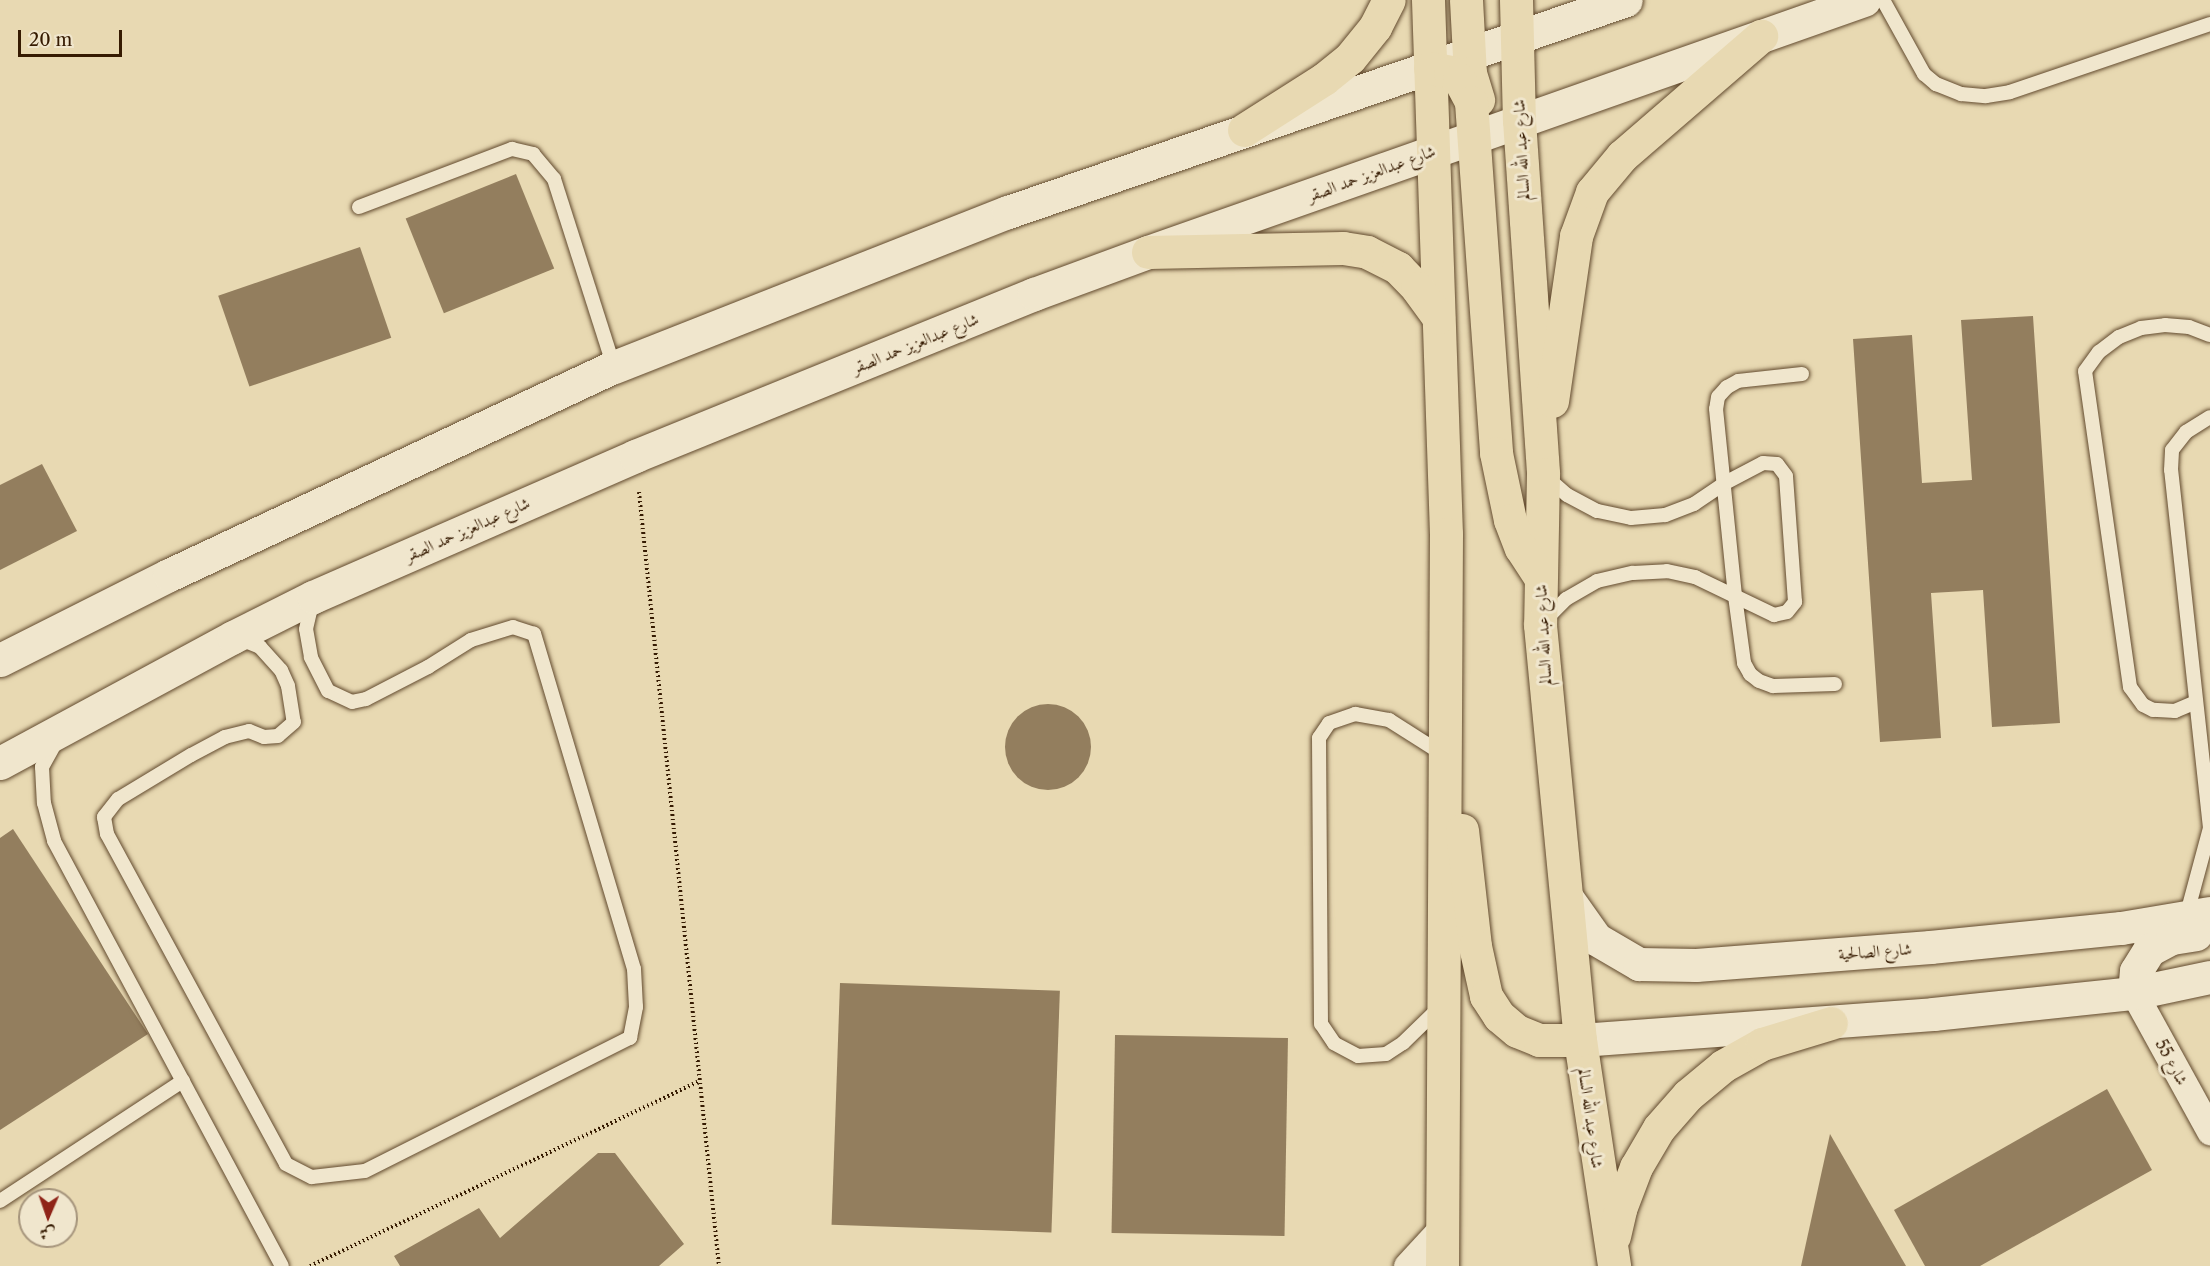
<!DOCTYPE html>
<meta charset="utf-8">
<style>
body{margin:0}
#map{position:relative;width:2210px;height:1266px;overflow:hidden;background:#e8d9b2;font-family:"Libre Caslon Text",Amiri,serif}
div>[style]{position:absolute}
.building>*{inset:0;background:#937e5e;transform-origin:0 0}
.round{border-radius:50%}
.path>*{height:4px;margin-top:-2px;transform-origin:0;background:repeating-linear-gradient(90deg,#361b02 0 1.5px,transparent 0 4.5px)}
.roads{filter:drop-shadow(0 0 2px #624a2e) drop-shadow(0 0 2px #624a2e)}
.lane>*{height:14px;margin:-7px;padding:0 7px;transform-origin:7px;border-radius:7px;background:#f0e6cd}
.street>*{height:27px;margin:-13.5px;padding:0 13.5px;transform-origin:13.5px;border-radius:13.5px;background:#f0e6cd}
.secondary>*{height:33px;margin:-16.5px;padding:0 16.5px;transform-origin:16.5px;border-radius:16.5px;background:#f0e6cd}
.primary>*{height:33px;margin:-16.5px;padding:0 16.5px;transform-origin:16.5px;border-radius:16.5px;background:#e8d9b2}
span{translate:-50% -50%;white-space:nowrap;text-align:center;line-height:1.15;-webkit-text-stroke:6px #f0e6cd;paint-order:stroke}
.street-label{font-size:16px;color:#361b02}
.north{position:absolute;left:18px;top:1188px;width:60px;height:60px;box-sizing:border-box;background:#f0e6cd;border:2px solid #a6957c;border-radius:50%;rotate:182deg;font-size:16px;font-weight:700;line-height:24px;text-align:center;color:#361b02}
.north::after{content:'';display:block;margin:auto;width:21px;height:27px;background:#8f2418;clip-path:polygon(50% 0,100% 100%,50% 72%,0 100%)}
.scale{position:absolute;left:18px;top:30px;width:104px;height:27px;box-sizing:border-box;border:3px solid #361b02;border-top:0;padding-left:8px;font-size:18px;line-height:21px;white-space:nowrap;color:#361b02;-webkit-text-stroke:4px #f0e6cd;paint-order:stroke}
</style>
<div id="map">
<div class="building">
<div style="left:516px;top:174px;width:102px;height:119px;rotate:68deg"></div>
<div style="left:360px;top:247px;width:96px;height:150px;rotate:71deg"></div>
<div style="clip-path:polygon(2033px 316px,2060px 723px,1992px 727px,1983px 590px,1931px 593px,1941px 738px,1880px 742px,1853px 339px,1912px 335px,1922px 483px,1972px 480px,1961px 320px)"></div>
<div style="clip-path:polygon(42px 464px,77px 531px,0 570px,0 485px)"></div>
<div class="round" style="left:1005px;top:704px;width:86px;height:86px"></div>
<div style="clip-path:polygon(13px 829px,148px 1034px,0 1130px,0 838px)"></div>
<div style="left:840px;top:983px;width:220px;height:242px;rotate:2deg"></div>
<div style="left:1115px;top:1035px;width:173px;height:198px;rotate:1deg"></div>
<div style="clip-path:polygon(2107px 1089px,2152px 1170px,1980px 1266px,1925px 1266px,1894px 1210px)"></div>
<div style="clip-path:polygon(1830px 1134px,1906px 1266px,1801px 1266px)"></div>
<div style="clip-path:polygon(598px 1153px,615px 1153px,684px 1244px,659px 1266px,400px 1266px,394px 1256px,479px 1208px,500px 1238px)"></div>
</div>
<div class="path">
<div style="left:639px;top:492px;width:778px;rotate:84.1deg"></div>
<div style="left:310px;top:1266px;width:431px;rotate:-25.4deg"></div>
</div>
<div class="roads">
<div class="lane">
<div style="left:1883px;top:0;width:85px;rotate:61deg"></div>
<div style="left:1924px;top:74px;width:16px;rotate:40deg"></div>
<div style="left:1936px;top:84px;width:27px;rotate:22deg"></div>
<div style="left:1961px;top:94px;width:25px;rotate:5deg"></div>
<div style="left:1986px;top:96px;width:24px;rotate:-9deg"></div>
<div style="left:2010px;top:92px;width:211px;rotate:-18.8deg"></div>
<div style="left:359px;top:207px;width:164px;rotate:-20.8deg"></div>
<div style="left:512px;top:149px;width:22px;rotate:13deg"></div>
<div style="left:533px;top:154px;width:33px;rotate:50deg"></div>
<div style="left:554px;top:179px;width:197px;rotate:72.3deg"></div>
<div style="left:1802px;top:374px;width:64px;rotate:173.8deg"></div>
<div style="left:1738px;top:381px;width:13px;rotate:151deg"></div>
<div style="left:1727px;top:387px;width:13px;rotate:132deg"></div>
<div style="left:1718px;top:397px;width:12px;rotate:99deg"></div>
<div style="left:1716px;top:409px;width:188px;rotate:84.2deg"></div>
<div style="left:1735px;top:596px;width:68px;rotate:82.3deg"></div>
<div style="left:1744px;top:663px;width:13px;rotate:61deg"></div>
<div style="left:1750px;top:674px;width:11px;rotate:38deg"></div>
<div style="left:1759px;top:681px;width:15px;rotate:20deg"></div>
<div style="left:1773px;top:686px;width:62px;rotate:-1.8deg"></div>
<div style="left:1544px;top:621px;width:31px;rotate:-45deg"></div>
<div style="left:1566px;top:599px;width:36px;rotate:-30deg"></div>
<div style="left:1597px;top:581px;width:37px;rotate:-13deg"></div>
<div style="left:1633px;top:573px;width:34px;rotate:-3deg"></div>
<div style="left:1667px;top:571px;width:29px;rotate:12deg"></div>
<div style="left:1695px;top:577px;width:88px;rotate:25.7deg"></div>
<div style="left:1774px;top:615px;width:13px;rotate:-13deg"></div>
<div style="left:1787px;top:612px;width:13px;rotate:-51deg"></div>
<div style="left:1795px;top:602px;width:126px;rotate:-94.1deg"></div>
<div style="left:1786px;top:476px;width:15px;rotate:-127deg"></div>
<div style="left:1777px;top:464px;width:14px;rotate:-176deg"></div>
<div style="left:1763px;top:463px;width:43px;rotate:152.2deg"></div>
<div style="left:1725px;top:483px;width:37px;rotate:146deg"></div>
<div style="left:1694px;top:504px;width:31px;rotate:159deg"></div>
<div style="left:1665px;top:515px;width:34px;rotate:175deg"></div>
<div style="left:1631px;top:518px;width:35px;rotate:-168deg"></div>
<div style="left:1597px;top:511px;width:34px;rotate:-152deg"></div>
<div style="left:1567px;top:495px;width:28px;rotate:-139deg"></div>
<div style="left:238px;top:638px;width:24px;rotate:22deg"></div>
<div style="left:260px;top:647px;width:31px;rotate:48deg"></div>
<div style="left:281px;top:670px;width:17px;rotate:66deg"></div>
<div style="left:288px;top:686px;width:36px;rotate:81deg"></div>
<div style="left:294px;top:722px;width:21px;rotate:139deg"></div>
<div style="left:278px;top:736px;width:14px;rotate:176deg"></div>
<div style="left:264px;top:737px;width:16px;rotate:-158deg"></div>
<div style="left:249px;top:731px;width:25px;rotate:166deg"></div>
<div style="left:225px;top:737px;width:38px;rotate:152deg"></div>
<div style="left:191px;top:755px;width:85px;rotate:148.9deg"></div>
<div style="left:118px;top:799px;width:23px;rotate:128deg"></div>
<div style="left:104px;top:817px;width:17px;rotate:80deg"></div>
<div style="left:107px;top:834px;width:375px;rotate:61.5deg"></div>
<div style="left:286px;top:1164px;width:29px;rotate:27deg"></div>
<div style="left:312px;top:1177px;width:53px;rotate:-6.5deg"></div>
<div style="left:365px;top:1171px;width:297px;rotate:-26.7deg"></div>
<div style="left:630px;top:1038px;width:32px;rotate:-79deg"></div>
<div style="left:636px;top:1007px;width:38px;rotate:-93deg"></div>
<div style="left:634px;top:969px;width:350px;rotate:-106.6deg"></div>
<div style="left:534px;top:634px;width:22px;rotate:-162deg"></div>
<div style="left:513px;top:627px;width:44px;rotate:162.8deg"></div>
<div style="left:471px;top:640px;width:51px;rotate:147.9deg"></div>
<div style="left:428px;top:667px;width:70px;rotate:152.7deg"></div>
<div style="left:366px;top:699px;width:14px;rotate:168deg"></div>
<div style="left:352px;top:702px;width:26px;rotate:-155deg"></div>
<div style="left:328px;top:691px;width:38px;rotate:-117deg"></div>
<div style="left:311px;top:657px;width:28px;rotate:-100deg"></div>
<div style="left:306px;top:629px;width:28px;rotate:-77deg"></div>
<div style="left:2196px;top:702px;width:23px;rotate:157deg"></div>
<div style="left:2175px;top:711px;width:22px;rotate:-177deg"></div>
<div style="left:2153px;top:710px;width:11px;rotate:-153deg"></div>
<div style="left:2143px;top:705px;width:22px;rotate:-126deg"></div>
<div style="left:2130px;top:687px;width:319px;rotate:-98.1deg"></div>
<div style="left:2085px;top:371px;width:24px;rotate:-54deg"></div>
<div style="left:2099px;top:352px;width:25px;rotate:-37deg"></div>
<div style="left:2119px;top:337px;width:24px;rotate:-22deg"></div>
<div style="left:2141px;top:328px;width:24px;rotate:-7deg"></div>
<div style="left:2165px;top:325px;width:24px;rotate:5deg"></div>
<div style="left:2189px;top:327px;width:22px;rotate:21deg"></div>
<div style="left:57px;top:740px;width:31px;rotate:119deg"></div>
<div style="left:42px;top:767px;width:36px;rotate:87deg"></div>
<div style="left:44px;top:803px;width:39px;rotate:75deg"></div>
<div style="left:54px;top:841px;width:482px;rotate:61.8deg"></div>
<div style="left:2186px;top:917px;width:92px;rotate:-74.9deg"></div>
<div style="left:2210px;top:828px;width:360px;rotate:-96.2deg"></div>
<div style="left:2171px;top:470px;width:20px;rotate:-87deg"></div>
<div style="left:2172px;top:450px;width:23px;rotate:-52deg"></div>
<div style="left:2186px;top:432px;width:28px;rotate:-32deg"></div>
<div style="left:1439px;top:1008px;width:50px;rotate:135.8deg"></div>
<div style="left:1403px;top:1043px;width:20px;rotate:147deg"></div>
<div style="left:1386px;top:1054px;width:28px;rotate:176deg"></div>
<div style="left:1358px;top:1056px;width:27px;rotate:-152deg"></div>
<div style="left:1334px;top:1043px;width:23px;rotate:-124deg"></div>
<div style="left:1321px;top:1024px;width:286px;rotate:-90.4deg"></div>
<div style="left:1319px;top:738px;width:18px;rotate:-56deg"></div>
<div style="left:1329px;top:723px;width:28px;rotate:-19deg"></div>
<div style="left:1355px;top:714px;width:35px;rotate:10deg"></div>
<div style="left:1389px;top:720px;width:65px;rotate:32.5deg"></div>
<div style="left:0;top:1201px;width:219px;rotate:-33.3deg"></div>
</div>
<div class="street">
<div style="left:2134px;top:993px;width:158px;rotate:61.2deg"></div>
<div style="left:1407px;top:1266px;width:52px;rotate:-47.4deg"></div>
</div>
<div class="secondary">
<div style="left:0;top:660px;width:189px;rotate:-26.7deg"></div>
<div style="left:169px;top:575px;width:491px;rotate:-25.1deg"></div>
<div style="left:614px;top:367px;width:423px;rotate:-21.5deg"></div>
<div style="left:1008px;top:212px;width:653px;rotate:-18.93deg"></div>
<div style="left:0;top:763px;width:265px;rotate:-28.4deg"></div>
<div style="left:233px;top:637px;width:89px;rotate:-26.6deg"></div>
<div style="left:313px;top:597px;width:352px;rotate:-23.6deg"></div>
<div style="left:635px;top:456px;width:431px;rotate:-22.1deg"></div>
<div style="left:1034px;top:294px;width:121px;rotate:-20.2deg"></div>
<div style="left:1148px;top:252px;width:759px;rotate:-19.39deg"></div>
<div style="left:1567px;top:898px;width:50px;rotate:54.7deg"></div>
<div style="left:1596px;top:939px;width:50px;rotate:30.2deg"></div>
<div style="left:1639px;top:964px;width:57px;rotate:1deg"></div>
<div style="left:1696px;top:965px;width:235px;rotate:-4.4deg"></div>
<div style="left:1930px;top:947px;width:192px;rotate:-5.7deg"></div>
<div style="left:2121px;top:928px;width:90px;rotate:-9.6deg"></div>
<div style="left:2134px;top:993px;width:22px;rotate:-85deg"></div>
<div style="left:2136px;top:971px;width:25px;rotate:-58deg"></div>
<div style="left:2149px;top:950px;width:26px;rotate:-28deg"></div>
<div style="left:2172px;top:938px;width:24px;rotate:-9deg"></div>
<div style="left:1580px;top:1040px;width:354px;rotate:-4.2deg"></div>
<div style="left:1933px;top:1014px;width:202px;rotate:-6deg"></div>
<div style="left:2134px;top:993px;width:78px;rotate:-11.9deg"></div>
</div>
<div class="primary">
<div style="left:1428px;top:0;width:534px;rotate:88.07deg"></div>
<div style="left:1446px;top:534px;width:732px;rotate:90.31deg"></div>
<div style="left:1466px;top:0;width:73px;rotate:86.9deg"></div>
<div style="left:1470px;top:73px;width:28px;rotate:73deg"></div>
<div style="left:1516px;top:0;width:120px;rotate:88.6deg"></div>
<div style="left:1519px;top:120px;width:355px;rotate:86.1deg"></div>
<div style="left:1543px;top:474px;width:151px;rotate:91.1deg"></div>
<div style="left:1540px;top:625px;width:417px;rotate:84.5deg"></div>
<div style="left:1580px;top:1040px;width:229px;rotate:81.4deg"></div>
<div style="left:1430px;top:68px;width:20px;rotate:11deg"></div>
<div style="left:1450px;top:72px;width:11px;rotate:38deg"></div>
<div style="left:1459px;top:79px;width:26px;rotate:62deg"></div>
<div style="left:1471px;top:102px;width:352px;rotate:85.9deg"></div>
<div style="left:1496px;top:453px;width:68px;rotate:78.2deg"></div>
<div style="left:1510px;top:520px;width:30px;rotate:69deg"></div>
<div style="left:1521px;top:548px;width:35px;rotate:57deg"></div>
<div style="left:1244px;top:130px;width:95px;rotate:-32.5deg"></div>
<div style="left:1324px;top:79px;width:33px;rotate:-39deg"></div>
<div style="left:1350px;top:58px;width:40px;rotate:-51deg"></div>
<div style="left:1375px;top:27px;width:30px;rotate:-63deg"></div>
<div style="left:1148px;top:252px;width:195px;rotate:-1.2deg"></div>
<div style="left:1343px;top:248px;width:24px;rotate:9deg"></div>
<div style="left:1367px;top:252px;width:35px;rotate:27deg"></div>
<div style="left:1398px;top:268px;width:28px;rotate:46deg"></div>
<div style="left:1417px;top:288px;width:36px;rotate:54deg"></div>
<div style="left:1552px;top:401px;width:167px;rotate:-81.7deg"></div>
<div style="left:1576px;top:236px;width:47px;rotate:-70deg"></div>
<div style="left:1592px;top:192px;width:47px;rotate:-50.2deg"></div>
<div style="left:1622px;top:156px;width:184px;rotate:-40.8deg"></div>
<div style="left:1462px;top:830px;width:117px;rotate:83.6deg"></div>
<div style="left:1475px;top:946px;width:51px;rotate:77.6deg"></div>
<div style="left:1486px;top:996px;width:24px;rotate:57deg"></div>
<div style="left:1499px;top:1016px;width:23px;rotate:40deg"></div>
<div style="left:1517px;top:1031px;width:24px;rotate:22deg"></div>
<div style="left:1539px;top:1040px;width:41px"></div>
<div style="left:1614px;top:1236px;width:28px;rotate:-77deg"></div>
<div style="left:1620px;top:1209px;width:45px;rotate:-69.1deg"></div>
<div style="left:1636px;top:1167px;width:45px;rotate:-59.5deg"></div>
<div style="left:1659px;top:1128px;width:44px;rotate:-48.7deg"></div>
<div style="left:1688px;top:1095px;width:45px;rotate:-39.6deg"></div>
<div style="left:1723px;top:1066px;width:45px;rotate:-29.4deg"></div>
<div style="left:1762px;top:1044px;width:72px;rotate:-16.9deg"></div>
</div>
</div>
<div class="street-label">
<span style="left:1521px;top:150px;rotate:-93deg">شارع عبد الله السالم</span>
<span style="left:1371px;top:173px;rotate:-20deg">شارع عبدالعزيز حمد الصقر</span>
<span style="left:915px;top:343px;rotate:-22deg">شارع عبدالعزيز حمد الصقر</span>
<span style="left:467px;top:529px;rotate:-24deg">شارع عبدالعزيز حمد الصقر</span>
<span style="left:1543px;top:635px;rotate:-93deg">شارع عبد الله السالم</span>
<span style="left:1875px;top:951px;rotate:-4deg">شارع الصالحية</span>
<span style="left:2172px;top:1062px;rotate:61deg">شارع 55</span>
<span style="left:1591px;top:1118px;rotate:82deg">شارع عبد الله السالم</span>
</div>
<div class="north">ش</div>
<div class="scale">20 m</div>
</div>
